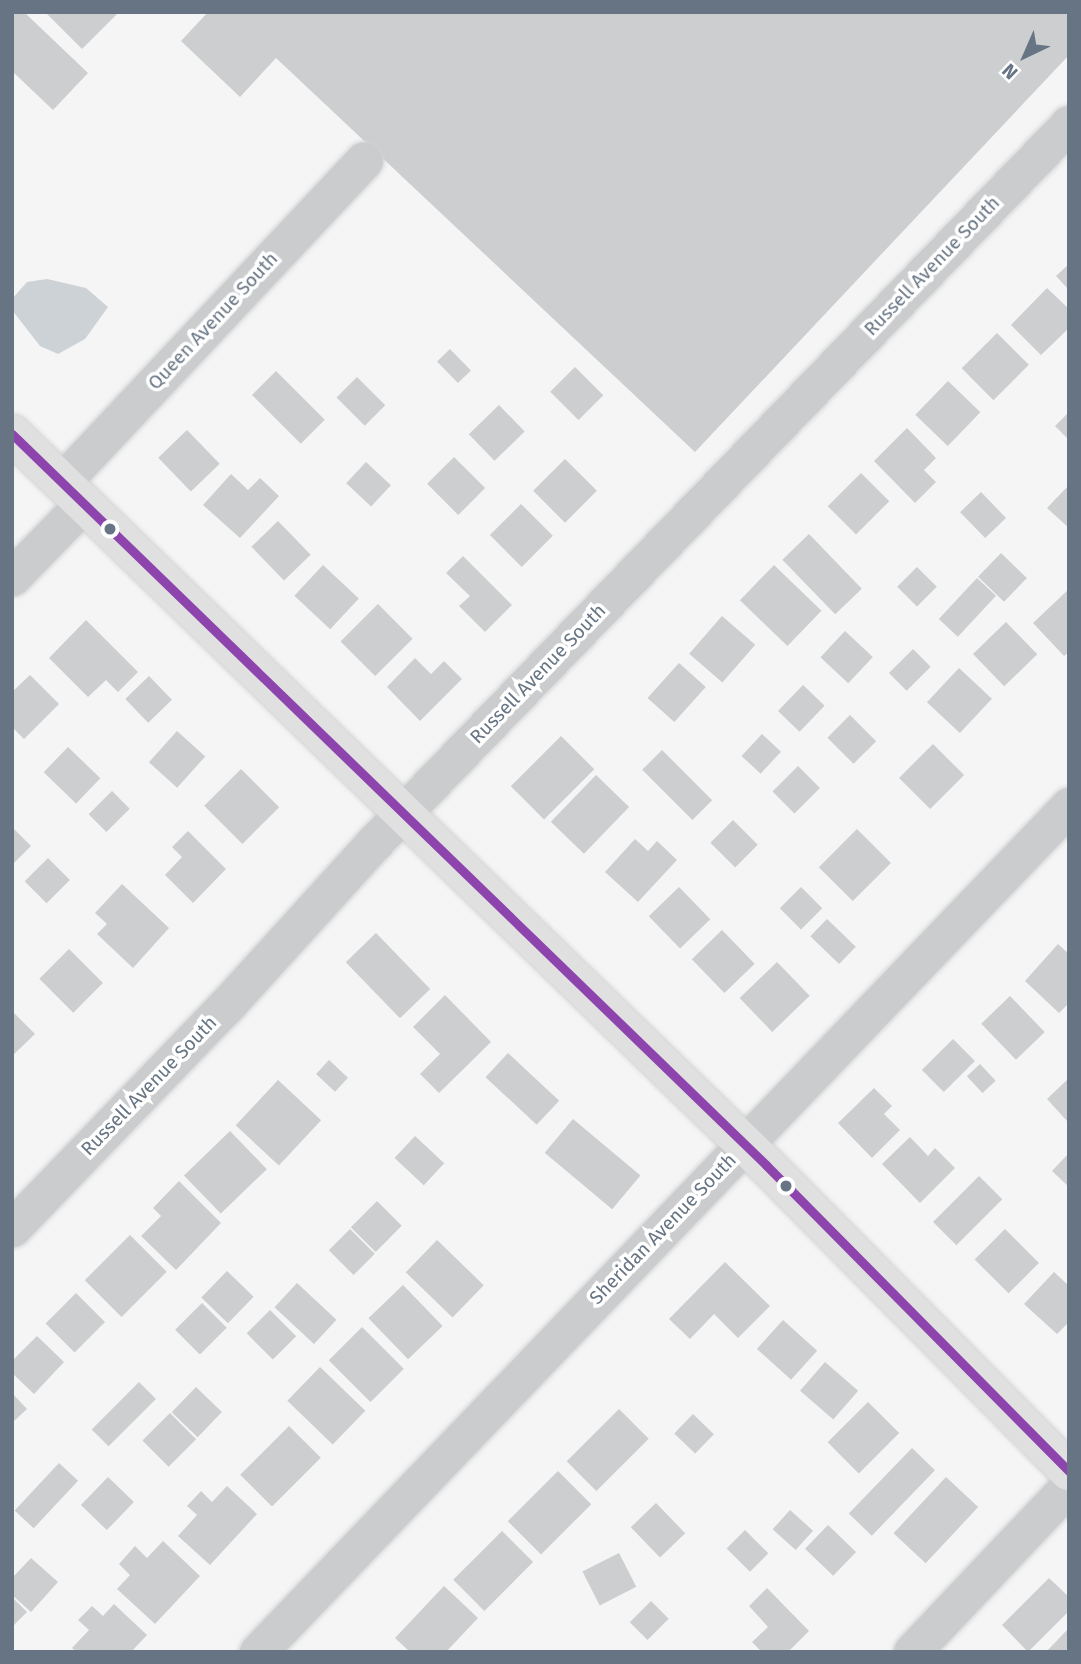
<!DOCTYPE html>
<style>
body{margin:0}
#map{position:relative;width:1081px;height:1664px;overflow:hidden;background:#f5f5f5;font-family:"Fira Sans",sans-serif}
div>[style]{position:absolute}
.water>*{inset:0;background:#ccd2d6}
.building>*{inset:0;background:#cccecf;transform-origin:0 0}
.roads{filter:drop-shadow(0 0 2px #d1d2d3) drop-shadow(0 0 2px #d1d2d3)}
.street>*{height:37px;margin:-18.5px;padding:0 18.5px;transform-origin:18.5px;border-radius:18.5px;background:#cbccce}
.secondary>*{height:38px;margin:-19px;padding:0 19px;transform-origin:19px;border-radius:19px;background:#e0e0e1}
.bus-1>*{height:9px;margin:-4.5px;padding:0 4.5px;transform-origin:4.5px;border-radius:4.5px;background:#8e44ad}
.dots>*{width:19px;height:19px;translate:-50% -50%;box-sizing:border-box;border:4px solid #fff;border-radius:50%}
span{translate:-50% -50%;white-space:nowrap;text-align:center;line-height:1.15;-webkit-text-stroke:7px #fff;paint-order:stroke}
.street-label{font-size:19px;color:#677483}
.frame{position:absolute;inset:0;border:14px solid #677483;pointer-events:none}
.north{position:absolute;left:990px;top:21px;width:70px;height:70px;-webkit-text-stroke:5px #fff;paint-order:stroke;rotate:224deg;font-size:19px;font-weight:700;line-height:28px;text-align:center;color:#677483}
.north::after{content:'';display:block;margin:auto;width:24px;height:32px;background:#677483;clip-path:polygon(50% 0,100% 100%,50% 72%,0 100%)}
</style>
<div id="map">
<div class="water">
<div style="clip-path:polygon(47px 279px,86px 288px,108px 307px,85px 339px,58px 354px,40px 346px,12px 310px,12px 299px,27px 282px)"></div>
</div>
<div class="building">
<div style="clip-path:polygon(12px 12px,24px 12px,88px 73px,53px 110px,12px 71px)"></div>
<div style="clip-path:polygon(45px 12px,119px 12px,82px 49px)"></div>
<div style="clip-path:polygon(208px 12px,1069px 12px,1069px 55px,695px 452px,276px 58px,240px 97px,181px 41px)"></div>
<div style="clip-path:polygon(1069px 264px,1069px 290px,1056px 276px)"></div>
<div style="clip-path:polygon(1047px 288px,1069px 309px,1069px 328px,1041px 355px,1011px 325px)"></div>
<div style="left:997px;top:333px;width:45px;height:50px;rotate:45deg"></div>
<div style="left:450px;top:349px;width:30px;height:18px;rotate:46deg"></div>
<div style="left:575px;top:367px;width:40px;height:35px;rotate:45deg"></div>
<div style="left:276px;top:371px;width:69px;height:34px;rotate:45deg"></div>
<div style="left:357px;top:377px;width:40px;height:29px;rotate:45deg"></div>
<div style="left:948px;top:381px;width:45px;height:47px;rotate:44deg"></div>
<div style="left:499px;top:405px;width:37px;height:42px;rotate:46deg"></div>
<div style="clip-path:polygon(1069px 412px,1069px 440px,1055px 426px)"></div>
<div style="clip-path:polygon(907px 428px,936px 458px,924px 470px,936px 482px,915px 503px,874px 461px)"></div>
<div style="left:187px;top:430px;width:47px;height:40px;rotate:46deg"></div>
<div style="left:454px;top:457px;width:44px;height:38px;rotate:45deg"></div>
<div style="left:565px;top:459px;width:45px;height:45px;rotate:45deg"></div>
<div style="left:366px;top:462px;width:34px;height:29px;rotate:43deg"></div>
<div style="left:861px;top:473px;width:40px;height:47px;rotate:45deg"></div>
<div style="clip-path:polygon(231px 474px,248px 490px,260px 478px,279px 496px,240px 538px,203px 505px)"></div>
<div style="clip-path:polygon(1069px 485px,1069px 528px,1047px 508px)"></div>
<div style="left:981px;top:492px;width:36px;height:29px;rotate:46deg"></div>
<div style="left:521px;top:504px;width:45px;height:44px;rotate:45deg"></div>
<div style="left:278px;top:521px;width:47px;height:37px;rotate:46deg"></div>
<div style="left:809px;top:534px;width:76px;height:37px;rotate:46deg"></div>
<div style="left:1001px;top:553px;width:36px;height:33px;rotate:44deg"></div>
<div style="clip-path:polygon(463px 556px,512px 605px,485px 632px,459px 606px,470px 596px,446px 573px)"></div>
<div style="left:323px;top:565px;width:49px;height:42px;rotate:43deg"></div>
<div style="left:774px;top:565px;width:66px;height:49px;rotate:44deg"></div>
<div style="left:917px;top:567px;width:28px;height:28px;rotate:45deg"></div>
<div style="left:977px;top:578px;width:26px;height:56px;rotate:43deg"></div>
<div style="clip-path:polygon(1069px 589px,1069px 652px,1064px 656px,1033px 623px)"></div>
<div style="left:378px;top:604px;width:49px;height:53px;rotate:45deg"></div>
<div style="left:722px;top:616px;width:44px;height:50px;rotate:41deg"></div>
<div style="clip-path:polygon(86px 620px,138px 672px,118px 692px,106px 680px,88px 697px,49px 658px)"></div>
<div style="left:1006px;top:622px;width:45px;height:46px;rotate:46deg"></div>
<div style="left:845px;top:631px;width:38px;height:36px;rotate:43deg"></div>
<div style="left:913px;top:649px;width:25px;height:34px;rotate:45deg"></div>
<div style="clip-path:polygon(415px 658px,431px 674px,444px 661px,462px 679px,420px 721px,387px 687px)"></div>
<div style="left:679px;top:663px;width:36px;height:47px;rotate:42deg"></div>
<div style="left:959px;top:668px;width:45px;height:47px;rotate:43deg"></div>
<div style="clip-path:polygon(30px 675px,59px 704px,24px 739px,12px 727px,12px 692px)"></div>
<div style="left:149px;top:676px;width:33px;height:33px;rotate:46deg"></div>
<div style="left:803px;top:685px;width:30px;height:36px;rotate:44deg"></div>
<div style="left:850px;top:715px;width:37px;height:32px;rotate:45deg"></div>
<div style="left:177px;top:731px;width:38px;height:42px;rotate:42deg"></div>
<div style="left:762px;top:734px;width:26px;height:30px;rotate:43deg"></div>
<div style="left:561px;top:736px;width:47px;height:71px;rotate:45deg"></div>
<div style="left:933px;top:744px;width:44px;height:48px;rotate:45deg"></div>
<div style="left:68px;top:747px;width:45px;height:35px;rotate:44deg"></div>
<div style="left:662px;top:750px;width:71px;height:28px;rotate:45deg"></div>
<div style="left:798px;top:766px;width:31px;height:36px;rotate:45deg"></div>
<div style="left:241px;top:769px;width:54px;height:52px;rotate:45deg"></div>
<div style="left:596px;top:775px;width:46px;height:65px;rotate:44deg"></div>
<div style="left:112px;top:791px;width:25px;height:33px;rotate:45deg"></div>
<div style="left:733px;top:820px;width:35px;height:32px;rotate:45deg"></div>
<div style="clip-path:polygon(12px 827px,31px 846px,12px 865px)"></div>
<div style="left:857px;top:829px;width:48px;height:54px;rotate:45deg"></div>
<div style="clip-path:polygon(188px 831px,226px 869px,193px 903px,165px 875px,182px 857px,172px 847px)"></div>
<div style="clip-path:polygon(635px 839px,648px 851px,657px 841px,677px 860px,638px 902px,605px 872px)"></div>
<div style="left:48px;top:858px;width:31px;height:33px;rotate:45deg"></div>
<div style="clip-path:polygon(122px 884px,169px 928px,133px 968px,97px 934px,107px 924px,95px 913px)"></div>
<div style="left:679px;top:887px;width:45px;height:42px;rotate:46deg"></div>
<div style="left:801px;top:887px;width:30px;height:30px;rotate:45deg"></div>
<div style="left:827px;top:919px;width:40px;height:24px;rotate:44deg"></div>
<div style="left:722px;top:930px;width:47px;height:42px;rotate:46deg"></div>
<div style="left:376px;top:933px;width:78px;height:42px;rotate:46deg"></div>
<div style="clip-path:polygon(1058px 944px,1069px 954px,1069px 1003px,1059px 1013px,1025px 981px)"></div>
<div style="left:69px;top:949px;width:48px;height:42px;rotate:45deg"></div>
<div style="left:777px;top:962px;width:47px;height:52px;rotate:46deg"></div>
<div style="clip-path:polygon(445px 995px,491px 1042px,439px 1093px,420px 1074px,440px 1054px,413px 1027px)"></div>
<div style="left:1010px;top:996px;width:50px;height:40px;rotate:46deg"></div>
<div style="clip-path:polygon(12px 1011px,35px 1034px,12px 1056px)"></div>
<div style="left:953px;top:1039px;width:31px;height:44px;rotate:45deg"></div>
<div style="left:508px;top:1053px;width:70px;height:33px;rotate:43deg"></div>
<div style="left:329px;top:1060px;width:26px;height:19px;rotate:43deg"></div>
<div style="left:980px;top:1064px;width:23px;height:18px;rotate:47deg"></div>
<div style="clip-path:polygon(1069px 1078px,1069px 1119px,1067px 1121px,1047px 1099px)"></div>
<div style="left:278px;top:1080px;width:59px;height:62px;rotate:43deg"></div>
<div style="clip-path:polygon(874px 1088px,892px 1106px,884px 1114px,900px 1130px,872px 1158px,838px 1123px)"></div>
<div style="left:573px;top:1119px;width:88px;height:44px;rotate:40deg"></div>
<div style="left:230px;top:1131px;width:53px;height:64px;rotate:46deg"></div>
<div style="left:415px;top:1136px;width:40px;height:30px;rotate:43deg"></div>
<div style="clip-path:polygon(910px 1137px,928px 1156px,935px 1148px,955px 1168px,920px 1203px,882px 1164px)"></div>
<div style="clip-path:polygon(1069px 1153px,1069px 1187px,1052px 1171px)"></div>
<div style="left:979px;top:1176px;width:33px;height:65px;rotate:45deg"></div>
<div style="clip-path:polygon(179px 1181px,221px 1223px,176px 1270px,141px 1236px,161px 1216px,153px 1208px)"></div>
<div style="left:377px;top:1201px;width:35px;height:37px;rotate:45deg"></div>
<div style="left:350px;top:1229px;width:35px;height:30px;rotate:45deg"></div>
<div style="left:1005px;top:1229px;width:48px;height:43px;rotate:45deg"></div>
<div style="left:130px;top:1235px;width:52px;height:64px;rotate:45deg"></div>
<div style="left:437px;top:1240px;width:65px;height:45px;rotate:44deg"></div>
<div style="clip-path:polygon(725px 1262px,770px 1306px,738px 1338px,714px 1314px,690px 1339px,669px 1319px)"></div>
<div style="left:227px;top:1271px;width:37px;height:37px;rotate:44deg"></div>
<div style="clip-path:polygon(1054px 1272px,1069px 1286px,1069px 1322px,1057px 1334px,1024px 1304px)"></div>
<div style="left:297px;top:1283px;width:54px;height:33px;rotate:43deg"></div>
<div style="left:403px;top:1285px;width:57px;height:48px;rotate:46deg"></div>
<div style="left:76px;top:1293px;width:41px;height:43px;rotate:45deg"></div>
<div style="left:202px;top:1303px;width:35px;height:38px;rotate:45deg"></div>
<div style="left:270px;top:1310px;width:37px;height:33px;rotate:45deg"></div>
<div style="left:783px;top:1320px;width:46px;height:39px;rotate:42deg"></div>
<div style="left:362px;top:1327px;width:59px;height:47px;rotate:45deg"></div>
<div style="clip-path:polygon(37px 1336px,64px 1362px,34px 1394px,12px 1373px,12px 1361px)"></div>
<div style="left:825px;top:1362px;width:44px;height:38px;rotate:41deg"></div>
<div style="left:320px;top:1367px;width:63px;height:47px;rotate:44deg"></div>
<div style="left:139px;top:1382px;width:24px;height:67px;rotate:45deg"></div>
<div style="left:196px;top:1387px;width:36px;height:35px;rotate:44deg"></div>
<div style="clip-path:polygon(12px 1393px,27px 1409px,12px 1423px)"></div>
<div style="left:868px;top:1402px;width:44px;height:57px;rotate:45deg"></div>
<div style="left:619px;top:1409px;width:42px;height:74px;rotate:45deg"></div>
<div style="left:170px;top:1413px;width:37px;height:39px;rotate:45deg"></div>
<div style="left:693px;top:1414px;width:29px;height:27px;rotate:44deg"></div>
<div style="left:289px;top:1426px;width:45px;height:69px;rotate:45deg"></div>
<div style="left:912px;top:1448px;width:32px;height:91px;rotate:44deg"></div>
<div style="left:59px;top:1463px;width:26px;height:65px;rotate:43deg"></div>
<div style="left:558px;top:1471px;width:47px;height:71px;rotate:45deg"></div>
<div style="left:108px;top:1477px;width:36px;height:39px;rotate:44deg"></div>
<div style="left:946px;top:1477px;width:44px;height:77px;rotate:43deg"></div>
<div style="clip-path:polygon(227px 1486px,257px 1514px,210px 1565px,178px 1536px,197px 1515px,187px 1506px,201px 1491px,212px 1502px)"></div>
<div style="left:656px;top:1503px;width:42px;height:35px;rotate:46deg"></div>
<div style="left:790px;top:1510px;width:31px;height:26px;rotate:42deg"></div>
<div style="left:828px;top:1525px;width:39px;height:33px;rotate:44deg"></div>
<div style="left:745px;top:1530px;width:33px;height:26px;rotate:45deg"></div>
<div style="left:502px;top:1531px;width:44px;height:69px;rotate:45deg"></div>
<div style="clip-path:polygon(163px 1541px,200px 1576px,155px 1624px,117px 1589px,130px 1575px,119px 1564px,135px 1546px,147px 1558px)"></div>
<div style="left:619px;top:1553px;width:38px;height:41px;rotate:63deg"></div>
<div style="clip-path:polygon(31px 1558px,58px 1582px,31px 1612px,12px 1595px,12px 1578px)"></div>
<div style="clip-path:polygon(1049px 1578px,1069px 1597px,1069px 1611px,1028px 1652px,1002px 1625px)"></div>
<div style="clip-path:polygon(444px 1586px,478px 1618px,446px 1652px,410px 1652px,395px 1638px)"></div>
<div style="clip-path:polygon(767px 1588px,809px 1631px,788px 1652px,762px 1652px,752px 1642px,768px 1627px,749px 1606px)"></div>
<div style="clip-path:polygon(12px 1597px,27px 1612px,12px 1627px)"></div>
<div style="left:651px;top:1601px;width:25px;height:30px;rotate:45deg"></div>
<div style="clip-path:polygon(114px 1604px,147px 1635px,131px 1652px,76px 1652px,72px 1648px,89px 1630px,78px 1620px,92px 1606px,103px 1616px)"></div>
<div style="clip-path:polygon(1069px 1628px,1069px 1652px,1046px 1652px)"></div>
</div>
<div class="roads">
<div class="street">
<div style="left:62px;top:482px;width:441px;rotate:-46.8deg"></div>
<div style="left:12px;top:577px;width:103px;rotate:-45.8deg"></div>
<div style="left:12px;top:1228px;width:308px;rotate:-46.1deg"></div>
<div style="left:226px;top:1006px;width:220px;rotate:-47.8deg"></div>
<div style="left:374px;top:843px;width:1000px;rotate:-45.97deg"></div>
<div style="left:258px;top:1652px;width:1172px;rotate:-46.21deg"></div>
<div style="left:912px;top:1652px;width:228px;rotate:-46.6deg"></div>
</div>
<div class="secondary">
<div style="left:12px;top:434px;width:1050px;rotate:44.11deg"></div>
<div style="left:766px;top:1165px;width:431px;rotate:45.3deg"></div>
</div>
</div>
<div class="bus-1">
<div style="left:12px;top:434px;width:1050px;rotate:44.11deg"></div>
<div style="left:766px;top:1165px;width:431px;rotate:45.3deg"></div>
</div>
<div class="dots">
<div style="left:110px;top:529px;background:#677483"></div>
<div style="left:786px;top:1186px;background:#677483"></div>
</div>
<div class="street-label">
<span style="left:932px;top:266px;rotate:-46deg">Russell Avenue South</span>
<span style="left:213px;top:321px;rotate:-47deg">Queen Avenue South</span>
<span style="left:538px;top:674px;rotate:-46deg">Russell Avenue South</span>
<span style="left:149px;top:1086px;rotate:-46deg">Russell Avenue South</span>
<span style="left:663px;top:1229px;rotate:-46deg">Sheridan Avenue South</span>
</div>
<div class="frame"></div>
<div class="north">N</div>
</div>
